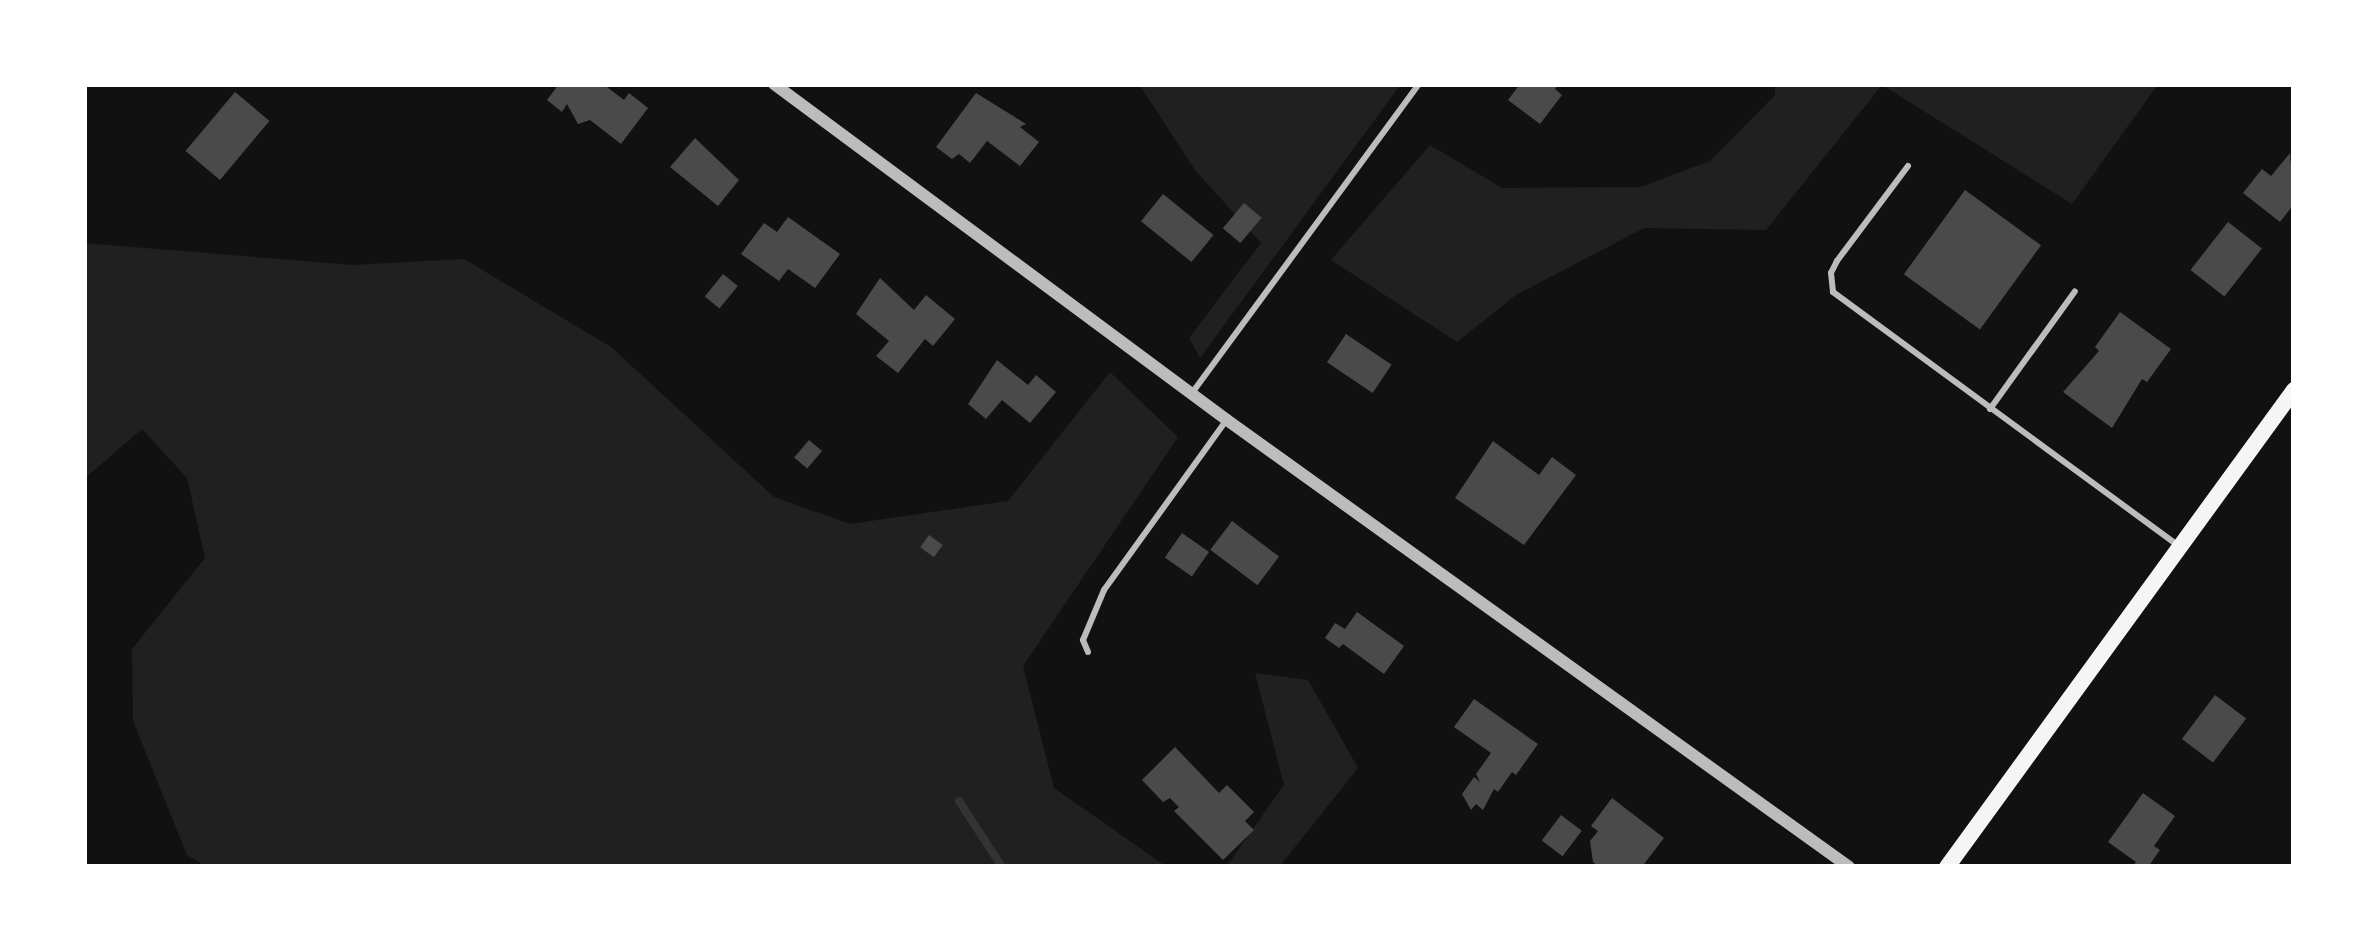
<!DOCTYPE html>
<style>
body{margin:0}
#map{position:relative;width:2378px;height:951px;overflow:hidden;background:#111;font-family:"DM Sans",sans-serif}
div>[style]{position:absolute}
.green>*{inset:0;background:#202020}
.stream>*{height:8px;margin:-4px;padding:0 4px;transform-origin:4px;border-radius:4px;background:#333}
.building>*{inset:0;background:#4a4a4a;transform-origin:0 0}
.service>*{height:6px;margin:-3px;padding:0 3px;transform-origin:3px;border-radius:3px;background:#bcbcbc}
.minor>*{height:12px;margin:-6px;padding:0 6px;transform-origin:6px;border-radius:6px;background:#bcbcbc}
.secondary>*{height:16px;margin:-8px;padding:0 8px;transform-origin:8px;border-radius:8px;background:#f5f5f5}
span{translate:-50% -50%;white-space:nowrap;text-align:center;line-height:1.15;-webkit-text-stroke:10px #fff;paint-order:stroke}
.frame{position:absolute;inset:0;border:87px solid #fff;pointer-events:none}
</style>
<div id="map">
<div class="green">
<div style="clip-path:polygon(1139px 84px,1401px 84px,1200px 358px,1189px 338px,1261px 243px,1195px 170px)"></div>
<div style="clip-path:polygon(1775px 84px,2158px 84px,2072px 204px,1882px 85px,1766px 230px,1644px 228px,1516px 295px,1457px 342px,1331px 260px,1430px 145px,1502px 188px,1640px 187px,1710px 161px,1775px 95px)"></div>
<div style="clip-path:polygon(84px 243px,352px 265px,464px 259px,611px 347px,774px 497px,850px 524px,1008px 501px,1110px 372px,1178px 437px,1023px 666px,1054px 788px,1167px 867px,207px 867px,187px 855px,133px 721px,132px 649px,205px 558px,187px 478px,142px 429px,84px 479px)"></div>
<div style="clip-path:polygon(1255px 673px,1308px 680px,1358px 768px,1279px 867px,1226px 867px,1284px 785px)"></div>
</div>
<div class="stream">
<div style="left:959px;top:801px;width:79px;rotate:56.9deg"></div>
</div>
<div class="building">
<div style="clip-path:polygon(559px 84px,603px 84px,624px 100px,629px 93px,648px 108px,621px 144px,590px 120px,578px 124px,567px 104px,562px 112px,547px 100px)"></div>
<div style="clip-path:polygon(1520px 84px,1559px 84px,1555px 89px,1562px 95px,1540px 124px,1508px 100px)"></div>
<div style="left:235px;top:92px;width:45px;height:77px;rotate:40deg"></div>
<div style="clip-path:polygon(976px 93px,1026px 124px,1020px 127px,1039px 142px,1020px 166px,987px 141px,970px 163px,959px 154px,952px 159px,936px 147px)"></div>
<div style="clip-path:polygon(695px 138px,739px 180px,718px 206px,670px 167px)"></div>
<div style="clip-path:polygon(2290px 153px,2294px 204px,2280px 222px,2243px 193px,2262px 169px,2271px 176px)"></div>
<div style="left:1965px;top:190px;width:94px;height:104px;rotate:36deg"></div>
<div style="left:1163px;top:194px;width:65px;height:35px;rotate:39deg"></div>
<div style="left:1244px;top:203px;width:23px;height:33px;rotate:40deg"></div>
<div style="clip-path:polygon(788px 217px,840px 254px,815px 288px,788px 269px,779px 281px,741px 254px,764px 223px,777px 232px)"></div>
<div style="left:2228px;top:222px;width:43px;height:61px;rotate:38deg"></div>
<div style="left:723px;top:274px;width:19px;height:29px;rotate:39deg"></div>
<div style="clip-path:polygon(880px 278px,914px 310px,926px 295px,955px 319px,933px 346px,925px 339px,898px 373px,876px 356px,889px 341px,856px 314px)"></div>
<div style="clip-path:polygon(2120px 312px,2171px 349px,2147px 382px,2142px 379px,2112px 428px,2063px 392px,2099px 351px,2095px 347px)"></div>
<div style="left:1346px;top:334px;width:55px;height:34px;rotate:34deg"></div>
<div style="clip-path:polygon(997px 360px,1028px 385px,1036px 375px,1056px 392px,1030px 423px,1002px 400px,986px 419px,968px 404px)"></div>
<div style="left:809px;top:440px;width:17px;height:23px;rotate:40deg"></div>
<div style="clip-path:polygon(1493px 441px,1539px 475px,1552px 457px,1576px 475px,1524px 545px,1455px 498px)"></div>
<div style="left:1232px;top:521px;width:59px;height:36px;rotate:37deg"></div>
<div style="left:1182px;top:533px;width:33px;height:30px;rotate:35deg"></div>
<div style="left:929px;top:535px;width:17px;height:15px;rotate:36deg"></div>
<div style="clip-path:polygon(1357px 612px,1404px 646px,1384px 674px,1343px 644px,1339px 648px,1325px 638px,1335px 623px,1345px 629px)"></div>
<div style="left:2215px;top:695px;width:39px;height:55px;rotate:37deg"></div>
<div style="clip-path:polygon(1474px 699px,1538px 744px,1516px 775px,1512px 772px,1498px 792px,1494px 789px,1483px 810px,1476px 804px,1471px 810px,1462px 794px,1474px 777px,1480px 782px,1476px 774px,1491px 753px,1454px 727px)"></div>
<div style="clip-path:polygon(1175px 747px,1219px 793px,1227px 785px,1254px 812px,1245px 821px,1254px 830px,1223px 860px,1174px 811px,1179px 807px,1170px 798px,1163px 802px,1142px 780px)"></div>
<div style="clip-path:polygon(2143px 793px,2175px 816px,2154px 846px,2160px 850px,2148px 867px,2132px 867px,2136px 862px,2108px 842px)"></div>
<div style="clip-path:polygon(1612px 798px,1664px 838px,1644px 864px,1599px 867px,1593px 862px,1590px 841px,1598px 831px,1591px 826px)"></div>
<div style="left:1561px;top:815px;width:26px;height:32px;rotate:37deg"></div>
</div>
<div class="service">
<div style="left:1908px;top:166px;width:119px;rotate:126.8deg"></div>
<div style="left:1837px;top:261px;width:13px;rotate:117deg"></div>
<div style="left:1831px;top:273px;width:19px;rotate:84deg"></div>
<div style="left:1833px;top:292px;width:427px;rotate:36.3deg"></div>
<div style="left:1192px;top:393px;width:383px;rotate:-53.7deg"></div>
<div style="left:1990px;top:409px;width:145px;rotate:-54.2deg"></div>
<div style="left:1088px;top:652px;width:13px;rotate:-113deg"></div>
<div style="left:1083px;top:640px;width:54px;rotate:-67.2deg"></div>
<div style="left:1104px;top:590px;width:207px;rotate:-54.2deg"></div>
</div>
<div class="minor">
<div style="left:774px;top:84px;width:564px;rotate:36.57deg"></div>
<div style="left:1227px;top:420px;width:766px;rotate:35.7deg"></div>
</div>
<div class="secondary">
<div style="left:1947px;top:867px;width:590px;rotate:-53.97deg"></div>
</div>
<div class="frame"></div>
</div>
